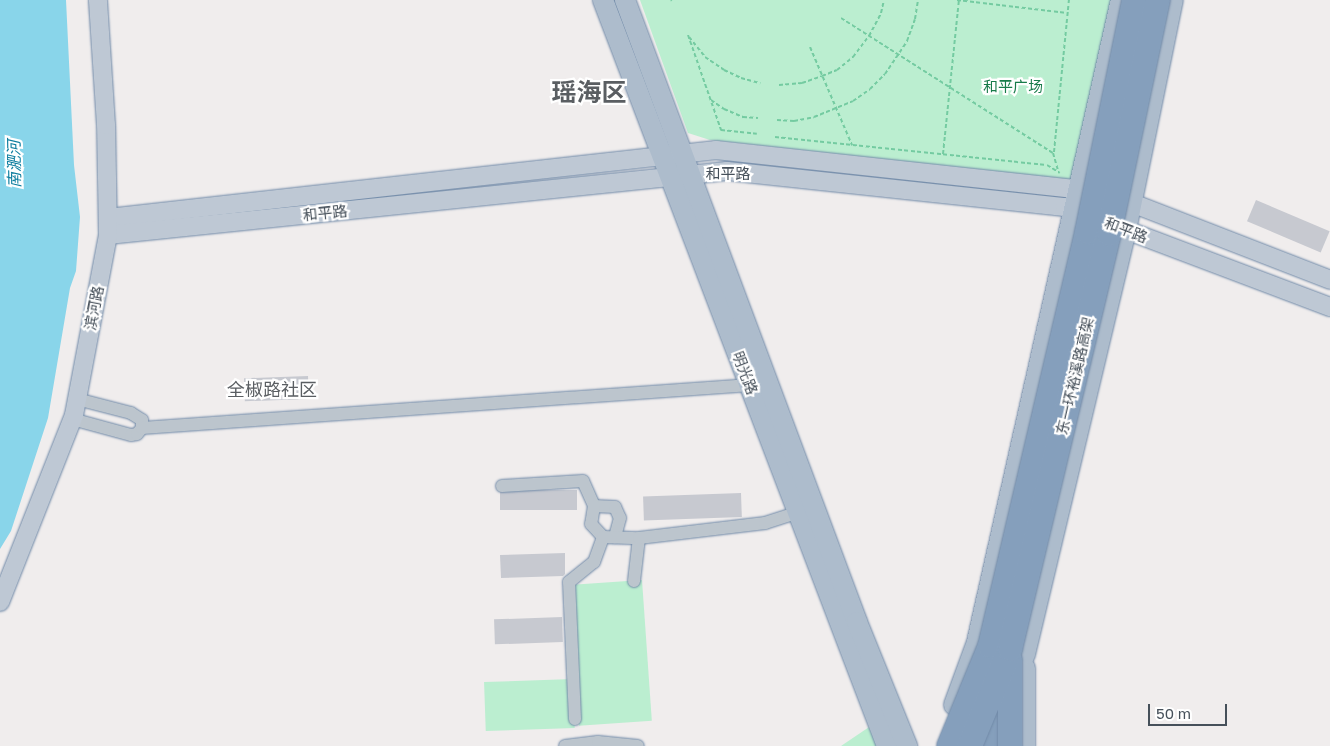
<!DOCTYPE html>
<meta charset="utf-8">
<style>
body{margin:0}
#map{position:relative;width:1330px;height:746px;overflow:hidden;background:#f0eded;font-family:"Golos Text","Noto Sans SC",sans-serif}
div>[style]{position:absolute}
.green>*{inset:0;background:#bbeed0;transform-origin:0 0}
.water>*{inset:0;background:#89d5ea}
.building>*{inset:0;background:#c7c9d0;transform-origin:0 0}
.path>*{height:2px;margin-top:-1px;transform-origin:0;background:repeating-linear-gradient(90deg,#74cba1 0 4px,transparent 0 6.5px)}
.roads{filter:drop-shadow(0 0 1px #718aa8) drop-shadow(0 0 1px #718aa8)}
.street>*{height:12px;margin:-6px;padding:0 6px;transform-origin:6px;border-radius:6px;background:#bcc5cd}
.secondary>*{height:18px;margin:-9px;padding:0 9px;transform-origin:9px;border-radius:9px;background:#bec8d4}
.primary>*{height:20px;margin:-10px;padding:0 10px;transform-origin:10px;border-radius:10px;background:#adbccc}
.highway>*{height:24px;margin:-12px;padding:0 12px;transform-origin:12px;border-radius:12px;background:#859fbc}
.bridges{filter:drop-shadow(0 0 1px #718aa8) drop-shadow(0 0 1px #718aa8)}
.highway-bridge>*{height:24px;margin:-12px;padding:0 12px;transform-origin:12px;border-radius:12px;background:#859fbc}
span{translate:-50% -50%;white-space:nowrap;text-align:center;line-height:1.15;-webkit-text-stroke:4.5px #fff;paint-order:stroke}
.park-label{font-size:15px;color:#187b4a}
.street-label{font-size:15px;color:#46505a}
.water-label{font-size:16px;color:#0e7e9f;font-style:italic}
.quarter-label{font-size:18px;color:#5a5e62}
.town-label{font-size:25px;color:#5a5e62;font-weight:700}
.scale{position:absolute;left:1148px;top:704px;width:79px;height:22px;box-sizing:border-box;border:2px solid #46505a;border-top:0;padding-left:6px;font-size:15px;line-height:18px;white-space:nowrap;color:#46505a;-webkit-text-stroke:4px #fff;paint-order:stroke}
</style>
<div id="map">
<div class="green">
<div style="clip-path:polygon(640px 0,1121px 0,1079px 189px,1068px 180px,710px 140px,688px 133px)"></div>
<div style="left:642px;top:580px;width:141px;height:73px;rotate:86deg"></div>
<div style="left:573px;top:679px;width:49px;height:89px;rotate:88deg"></div>
<div style="clip-path:polygon(878px 721px,887px 746px,841px 746px)"></div>
</div>
<div class="water">
<div style="clip-path:polygon(0 0,66px 0,74px 165px,80px 217px,76px 271px,70px 288px,48px 418px,11px 531px,0 549px)"></div>
</div>
<div class="building">
<div style="left:1256px;top:200px;width:80px;height:23px;rotate:23deg"></div>
<div style="left:308px;top:376px;width:23px;height:64px;rotate:88deg"></div>
<div style="left:577px;top:490px;width:20px;height:77px;rotate:90deg"></div>
<div style="left:741px;top:493px;width:24px;height:98px;rotate:88deg"></div>
<div style="clip-path:polygon(565px 553px,565px 574px,563px 576px,501px 578px,500px 555px)"></div>
<div style="left:562px;top:617px;width:25px;height:68px;rotate:88deg"></div>
</div>
<div class="path">
<div style="left:671px;top:0;width:1px;rotate:45deg"></div>
<div style="left:957px;top:0;width:111px;rotate:6.7deg"></div>
<div style="left:841px;top:18px;width:251px;rotate:32.5deg"></div>
<div style="left:1053px;top:153px;width:19px;rotate:74deg"></div>
<div style="left:688px;top:35px;width:101px;rotate:70.8deg"></div>
<div style="left:721px;top:130px;width:36px;rotate:6deg"></div>
<div style="left:689px;top:37px;width:26px;rotate:51deg"></div>
<div style="left:705px;top:57px;width:23px;rotate:34deg"></div>
<div style="left:724px;top:70px;width:19px;rotate:25deg"></div>
<div style="left:741px;top:78px;width:20px;rotate:15deg"></div>
<div style="left:810px;top:47px;width:107px;rotate:66.8deg"></div>
<div style="left:779px;top:85px;width:23px;rotate:-5deg"></div>
<div style="left:802px;top:83px;width:21px;rotate:-19deg"></div>
<div style="left:822px;top:76px;width:16px;rotate:-22deg"></div>
<div style="left:837px;top:70px;width:21px;rotate:-39deg"></div>
<div style="left:853px;top:57px;width:26px;rotate:-53deg"></div>
<div style="left:869px;top:36px;width:26px;rotate:-62deg"></div>
<div style="left:881px;top:13px;width:13px;rotate:-77deg"></div>
<div style="left:711px;top:100px;width:16px;rotate:35deg"></div>
<div style="left:724px;top:109px;width:21px;rotate:23deg"></div>
<div style="left:743px;top:117px;width:15px;rotate:4deg"></div>
<div style="left:777px;top:120px;width:17px;rotate:3deg"></div>
<div style="left:794px;top:121px;width:20px;rotate:-11deg"></div>
<div style="left:814px;top:117px;width:42px;rotate:-22.3deg"></div>
<div style="left:853px;top:101px;width:21px;rotate:-35deg"></div>
<div style="left:870px;top:89px;width:21px;rotate:-45deg"></div>
<div style="left:885px;top:74px;width:40px;rotate:-56deg"></div>
<div style="left:907px;top:41px;width:23px;rotate:-70deg"></div>
<div style="left:915px;top:19px;width:19px;rotate:-81deg"></div>
<div style="left:775px;top:137px;width:273px;rotate:5.9deg"></div>
<div style="left:1047px;top:165px;width:15px;rotate:32deg"></div>
<div style="left:1054px;top:152px;width:153px;rotate:-84.4deg"></div>
<div style="left:943px;top:154px;width:155px;rotate:-84.1deg"></div>
</div>
<div class="roads">
<div class="street">
<div style="left:72px;top:419px;width:61px;rotate:15.2deg"></div>
<div style="left:131px;top:435px;width:6px;rotate:-9deg"></div>
<div style="left:137px;top:434px;width:8px;rotate:-50deg"></div>
<div style="left:142px;top:428px;width:8px;rotate:-90deg"></div>
<div style="left:142px;top:420px;width:13px;rotate:-148deg"></div>
<div style="left:131px;top:413px;width:56px;rotate:-165.5deg"></div>
<div style="left:142px;top:428px;width:610px;rotate:-4.05deg"></div>
<div style="left:502px;top:486px;width:81px;rotate:-3.5deg"></div>
<div style="left:583px;top:481px;width:27px;rotate:66deg"></div>
<div style="left:594px;top:506px;width:21px;rotate:3deg"></div>
<div style="left:615px;top:507px;width:12px;rotate:66deg"></div>
<div style="left:620px;top:518px;width:20px;rotate:105deg"></div>
<div style="left:594px;top:506px;width:18px;rotate:99deg"></div>
<div style="left:591px;top:524px;width:18px;rotate:47deg"></div>
<div style="left:634px;top:581px;width:43px;rotate:-83.4deg"></div>
<div style="left:575px;top:719px;width:137px;rotate:-92.5deg"></div>
<div style="left:569px;top:582px;width:32px;rotate:-39deg"></div>
<div style="left:594px;top:562px;width:27px;rotate:-70deg"></div>
<div style="left:603px;top:537px;width:36px;rotate:2deg"></div>
<div style="left:639px;top:538px;width:127px;rotate:-6.8deg"></div>
<div style="left:765px;top:523px;width:35px;rotate:-18deg"></div>
<div style="left:565px;top:746px;width:33px;rotate:-7deg"></div>
<div style="left:598px;top:742px;width:40px;rotate:5.7deg"></div>
</div>
<div class="secondary">
<div style="left:1119px;top:198px;width:226px;rotate:21.2deg"></div>
<div style="left:108px;top:218px;width:612px;rotate:-6.38deg"></div>
<div style="left:716px;top:150px;width:377px;rotate:6.2deg"></div>
<div style="left:1113px;top:225px;width:232px;rotate:20.7deg"></div>
<div style="left:108px;top:235px;width:622px;rotate:-5.9deg"></div>
<div style="left:727px;top:171px;width:340px;rotate:6.1deg"></div>
<div style="left:1065px;top:207px;width:22px;rotate:21deg"></div>
<div style="left:0;top:602px;width:201px;rotate:-68.4deg"></div>
<div style="left:74px;top:415px;width:183px;rotate:-79.3deg"></div>
<div style="left:108px;top:235px;width:110px;rotate:-91deg"></div>
<div style="left:106px;top:125px;width:125px;rotate:-93.7deg"></div>
</div>
<div class="primary">
<div style="left:603px;top:0;width:798px;rotate:69.16deg"></div>
<div style="left:625px;top:0;width:664px;rotate:69.54deg"></div>
<div style="left:857px;top:622px;width:134px;rotate:68deg"></div>
<div style="left:1025px;top:668px;width:78px;rotate:90deg"></div>
<div style="left:1013px;top:688px;width:36px;rotate:-71deg"></div>
<div style="left:1025px;top:654px;width:436px;rotate:-76.6deg"></div>
<div style="left:1126px;top:230px;width:235px;rotate:-78.5deg"></div>
<div style="left:954px;top:705px;width:67px;rotate:-69.9deg"></div>
<div style="left:977px;top:642px;width:658px;rotate:-77.36deg"></div>
</div>
<div class="highway">
<div style="left:990px;top:695px;width:51px;rotate:90deg"></div>
</div>
</div>
<div class="bridges">
<div class="highway-bridge">
<div style="left:1010px;top:660px;width:86px;rotate:90deg"></div>
<div style="left:949px;top:746px;width:108px;rotate:-67.7deg"></div>
<div style="left:990px;top:646px;width:425px;rotate:-76.8deg"></div>
<div style="left:1087px;top:232px;width:237px;rotate:-78.5deg"></div>
<div style="left:970px;top:746px;width:105px;rotate:-67.6deg"></div>
<div style="left:1010px;top:649px;width:427px;rotate:-76.6deg"></div>
<div style="left:1109px;top:234px;width:239px;rotate:-78.2deg"></div>
</div>
</div>
<div class="park-label">
<span style="left:1013px;top:87px">和平广场</span>
</div>
<div class="street-label">
<span style="left:728px;top:174px">和平路</span>
<span style="left:325px;top:213px;rotate:-6deg">和平路</span>
<span style="left:1126px;top:230px;rotate:21deg">和平路</span>
<span style="left:94px;top:308px;rotate:-79deg">滨河路</span>
<span style="left:745px;top:373px;rotate:69deg">明光路</span>
<span style="left:1075px;top:376px;rotate:-77deg">东一环裕溪路高架</span>
</div>
<div class="water-label">
<span style="left:14px;top:164px;rotate:-91deg">南淝河</span>
</div>
<div class="quarter-label">
<span style="left:272px;top:389px">全椒路社区</span>
</div>
<div class="town-label">
<span style="left:589px;top:92px">瑶海区</span>
</div>
<div class="scale">50 m</div>
</div>
